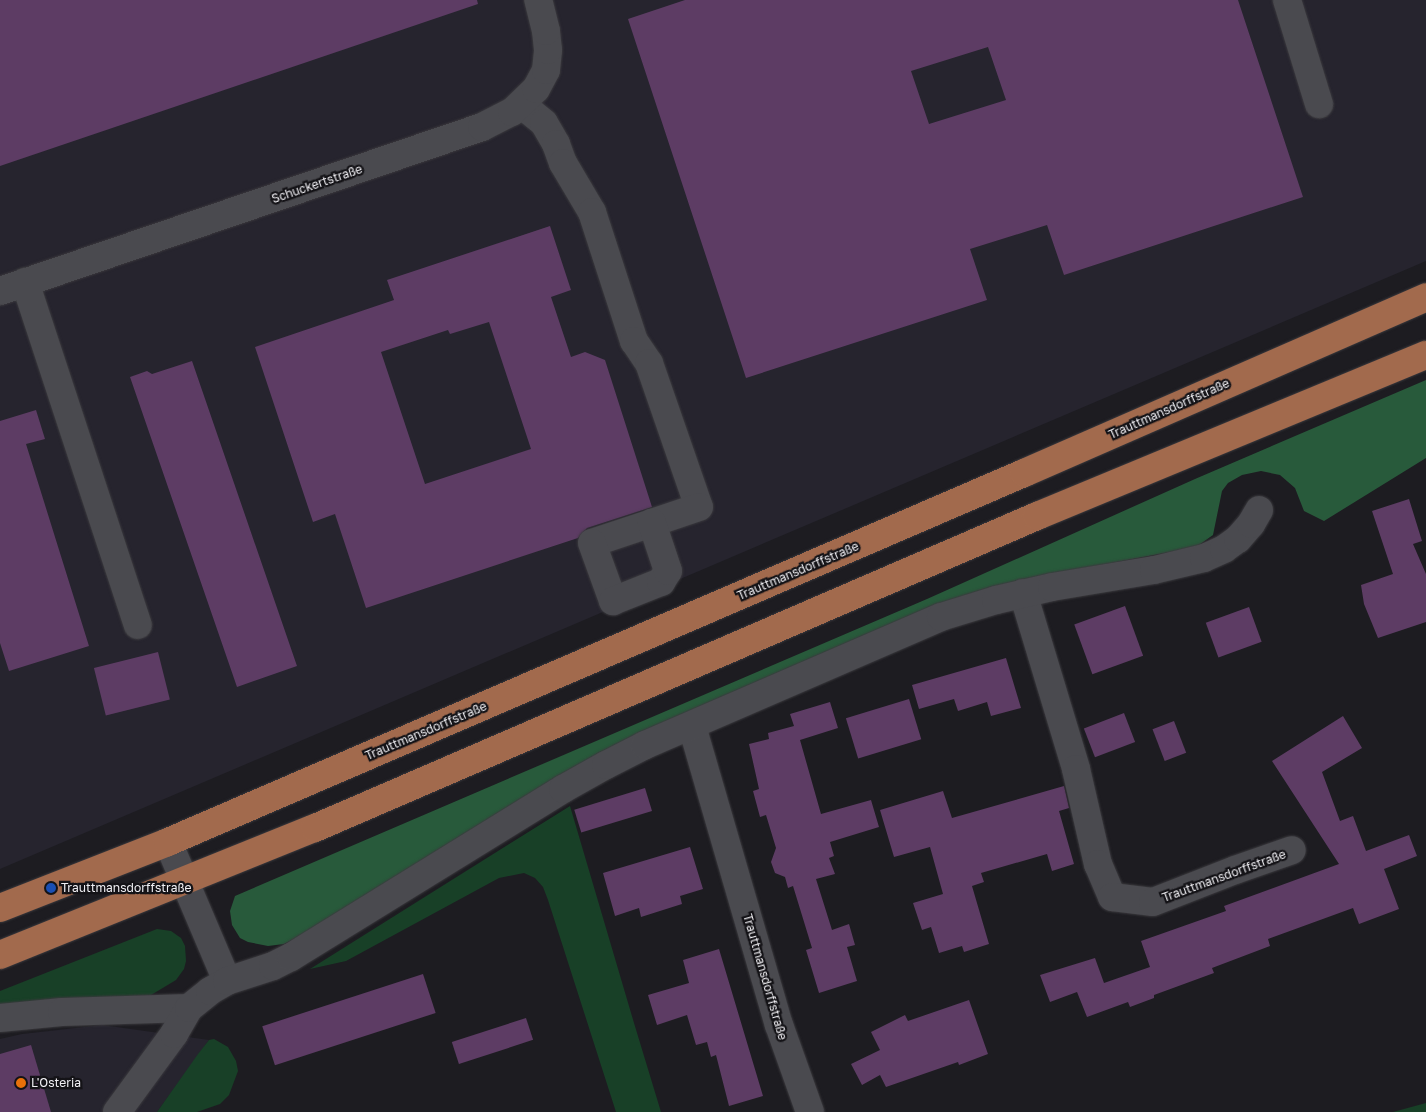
<!DOCTYPE html>
<meta charset="utf-8">
<style>
body{margin:0}
#map{position:relative;width:1426px;height:1112px;overflow:hidden;background:#1d1c21;font-family:"Golos Text",sans-serif}
div>[style]{position:absolute}
.built>*{inset:0;background:#26242e}
.green>*{inset:0;background:#184027}
.forest>*{inset:0;background:#285a3b}
.building>*{inset:0;background:#5d3c64;transform-origin:0 0}
.roads{filter:drop-shadow(0 0 1px #3a393d) drop-shadow(0 0 1px #3a393d)}
.minor>*{height:28px;margin:-14px;padding:0 14px;transform-origin:14px;border-radius:14px;background:#4a4a4f}
.major>*{height:28px;margin:-14px;padding:0 14px;transform-origin:14px;border-radius:14px;background:#a26a4d}
.dots>*{width:14px;height:14px;translate:-50% -50%;box-sizing:border-box;border:2px solid #141317;border-radius:50%}
span{translate:-50% -50%;white-space:nowrap;text-align:center;line-height:1.15;-webkit-text-stroke:4.5px #141317;paint-order:stroke}
.street-label{font-size:12px;color:#f1f0f4}
.poi-label{font-size:12px;color:#f1f0f4}
.left{translate:0 -50%;text-align:left}
</style>
<div id="map">
<div class="built">
<div style="clip-path:polygon(0 0,1426px 0,1426px 261px,0 869px)"></div>
<div style="clip-path:polygon(102px 1025px,209px 1040px,157px 1112px,0 1112px,0 1039px,22px 1034px)"></div>
</div>
<div class="green">
<div style="clip-path:polygon(570px 806px,634px 1023px,661px 1112px,616px 1112px,548px 900px,543px 887px,535px 878px,524px 873px,499px 878px,346px 961px,310px 969px)"></div>
<div style="clip-path:polygon(157px 929px,171px 931px,181px 938px,185px 946px,186px 961px,184px 969px,176px 980px,151px 995px,0 1005px,0 991px)"></div>
<div style="clip-path:polygon(214px 1039px,228px 1047px,236px 1061px,238px 1071px,229px 1095px,220px 1104px,197px 1112px,157px 1112px,198px 1054px,209px 1040px)"></div>
<div style="clip-path:polygon(1426px 1103px,1426px 1112px,1393px 1112px)"></div>
</div>
<div class="forest">
<div style="clip-path:polygon(1426px 380px,1426px 458px,1324px 521px,1304px 511px,1295px 488px,1280px 475px,1261px 471px,1242px 475px,1228px 483px,1222px 491px,1213px 535px,1196px 547px,1027px 579px,966px 595px,284px 944px,268px 946px,248px 942px,240px 938px,232px 925px,230px 911px,235px 896px,927px 599px,1195px 479px)"></div>
</div>
<div class="building">
<div style="clip-path:polygon(0 0,477px 0,478px 4px,0 166px)"></div>
<div style="clip-path:polygon(evenodd,685px 0,1238px 0,1303px 197px,1064px 275px,1047px 225px,970px 249px,987px 300px,746px 378px,628px 19px,685px 0,988px 47px,1006px 100px,929px 124px,911px 71px,988px 47px)"></div>
<div style="clip-path:polygon(evenodd,550px 226px,571px 290px,551px 297px,571px 357px,585px 352px,605px 360px,652px 507px,587px 528px,578px 538px,366px 608px,335px 514px,313px 522px,255px 347px,394px 300px,387px 280px,550px 226px,489px 322px,531px 449px,425px 484px,381px 352px,448px 330px,450px 334px,489px 322px)"></div>
<div style="clip-path:polygon(192px 361px,297px 666px,237px 687px,130px 377px,147px 371px,152px 374px)"></div>
<div style="clip-path:polygon(36px 410px,45px 439px,26px 444px,89px 646px,9px 671px,0 643px,0 421px)"></div>
<div style="clip-path:polygon(1409px 499px,1422px 541px,1413px 544px,1426px 574px,1426px 622px,1378px 638px,1364px 604px,1361px 585px,1393px 574px,1372px 511px)"></div>
<div style="left:1125px;top:606px;width:53px;height:54px;rotate:70deg"></div>
<div style="left:1249px;top:607px;width:37px;height:46px;rotate:70deg"></div>
<div style="left:158px;top:652px;width:49px;height:66px;rotate:76deg"></div>
<div style="clip-path:polygon(1006px 658px,1021px 708px,991px 716px,987px 702px,958px 711px,954px 699px,919px 709px,912px 685px)"></div>
<div style="left:909px;top:699px;width:42px;height:66px;rotate:73deg"></div>
<div style="clip-path:polygon(830px 702px,838px 728px,800px 740px,821px 814px,871px 800px,879px 827px,830px 842px,834px 856px,829px 858px,835px 874px,816px 879px,832px 930px,849px 924px,855px 945px,847px 947px,857px 981px,819px 993px,806px 950px,812px 948px,793px 886px,788px 888px,785px 877px,775px 873px,771px 862px,776px 848px,766px 815px,760px 817px,753px 791px,759px 789px,749px 744px,769px 739px,768px 733px,794px 726px,790px 714px)"></div>
<div style="left:1124px;top:713px;width:31px;height:43px;rotate:69deg"></div>
<div style="clip-path:polygon(1343px 716px,1362px 748px,1322px 772px,1340px 821px,1353px 816px,1366px 851px,1409px 835px,1417px 856px,1384px 869px,1399px 909px,1359px 924px,1353px 908px,1268px 939px,1270px 946px,1212px 968px,1214px 973px,1154px 995px,1154px 998px,1130px 1007px,1128px 1002px,1087px 1017px,1077px 992px,1050px 1002px,1040px 975px,1095px 958px,1104px 983px,1150px 967px,1141px 941px,1226px 911px,1224px 906px,1339px 864px,1272px 761px)"></div>
<div style="left:1174px;top:721px;width:34px;height:23px;rotate:69deg"></div>
<div style="clip-path:polygon(1064px 786px,1069px 808px,1059px 811px,1074px 864px,1052px 871px,1047px 854px,981px 873px,984px 882px,972px 886px,989px 944px,964px 952px,962px 946px,939px 953px,931px 927px,922px 930px,913px 903px,943px 894px,930px 847px,894px 857px,880px 810px,943px 791px,952px 818px)"></div>
<div style="left:645px;top:788px;width:24px;height:74px;rotate:73deg"></div>
<div style="clip-path:polygon(690px 847px,703px 889px,680px 896px,682px 904px,641px 917px,639px 908px,615px 916px,603px 873px)"></div>
<div style="clip-path:polygon(719px 949px,763px 1096px,729px 1106px,716px 1055px,711px 1057px,707px 1042px,696px 1045px,687px 1015px,657px 1025px,648px 995px,689px 983px,683px 960px)"></div>
<div style="left:423px;top:974px;width:41px;height:169px;rotate:72deg"></div>
<div style="clip-path:polygon(969px 1000px,988px 1054px,959px 1065px,958px 1062px,886px 1087px,880px 1075px,862px 1085px,851px 1064px,880px 1050px,871px 1032px,905px 1015px,908px 1021px)"></div>
<div style="left:526px;top:1018px;width:23px;height:78px;rotate:72deg"></div>
<div style="clip-path:polygon(31px 1045px,51px 1112px,0 1112px,0 1054px)"></div>
</div>
<div class="roads">
<div class="minor">
<div style="left:1287px;top:0;width:109px;rotate:72.9deg"></div>
<div style="left:522px;top:105px;width:28px;rotate:39deg"></div>
<div style="left:544px;top:123px;width:24px;rotate:60deg"></div>
<div style="left:556px;top:144px;width:20px;rotate:70deg"></div>
<div style="left:563px;top:163px;width:57px;rotate:59.4deg"></div>
<div style="left:592px;top:212px;width:136px;rotate:72deg"></div>
<div style="left:634px;top:341px;width:27px;rotate:56deg"></div>
<div style="left:649px;top:363px;width:152px;rotate:70.9deg"></div>
<div style="left:699px;top:507px;width:50px;rotate:161.2deg"></div>
<div style="left:652px;top:523px;width:63px;rotate:161.6deg"></div>
<div style="left:592px;top:543px;width:62px;rotate:70.1deg"></div>
<div style="left:613px;top:601px;width:52px;rotate:-21.6deg"></div>
<div style="left:661px;top:582px;width:13px;rotate:-58deg"></div>
<div style="left:668px;top:571px;width:51px;rotate:-108.4deg"></div>
<div style="left:25px;top:282px;width:361px;rotate:71.8deg"></div>
<div style="left:0;top:291px;width:509px;rotate:-18.79deg"></div>
<div style="left:482px;top:127px;width:34px;rotate:-27deg"></div>
<div style="left:512px;top:112px;width:33px;rotate:-44deg"></div>
<div style="left:536px;top:89px;width:21px;rotate:-62deg"></div>
<div style="left:546px;top:70px;width:20px;rotate:-84deg"></div>
<div style="left:548px;top:50px;width:19px;rotate:-96deg"></div>
<div style="left:546px;top:31px;width:32px;rotate:-104deg"></div>
<div style="left:1023px;top:593px;width:184px;rotate:73.2deg"></div>
<div style="left:1076px;top:769px;width:98px;rotate:77deg"></div>
<div style="left:1098px;top:864px;width:36px;rotate:67deg"></div>
<div style="left:1112px;top:897px;width:41px;rotate:7deg"></div>
<div style="left:1153px;top:902px;width:88px;rotate:-21.3deg"></div>
<div style="left:1235px;top:870px;width:60px;rotate:-19.3deg"></div>
<div style="left:692px;top:726px;width:311px;rotate:73.8deg"></div>
<div style="left:779px;top:1025px;width:92px;rotate:70.4deg"></div>
<div style="left:168px;top:842px;width:151px;rotate:67deg"></div>
<div style="left:0;top:1018px;width:62px;rotate:-5.5deg"></div>
<div style="left:62px;top:1012px;width:127px;rotate:-1.8deg"></div>
<div style="left:117px;top:1112px;width:97px;rotate:-53.8deg"></div>
<div style="left:174px;top:1034px;width:30px;rotate:-60deg"></div>
<div style="left:189px;top:1008px;width:27px;rotate:-39deg"></div>
<div style="left:210px;top:991px;width:20px;rotate:-30deg"></div>
<div style="left:227px;top:981px;width:48px;rotate:-18.1deg"></div>
<div style="left:273px;top:966px;width:20px;rotate:-27deg"></div>
<div style="left:291px;top:957px;width:320px;rotate:-31.7deg"></div>
<div style="left:563px;top:789px;width:49px;rotate:-29.2deg"></div>
<div style="left:606px;top:765px;width:44px;rotate:-27.1deg"></div>
<div style="left:645px;top:745px;width:322px;rotate:-23.4deg"></div>
<div style="left:941px;top:617px;width:58px;rotate:-17.2deg"></div>
<div style="left:996px;top:600px;width:57px;rotate:-13.1deg"></div>
<div style="left:1052px;top:587px;width:103px;rotate:-9.5deg"></div>
<div style="left:1154px;top:570px;width:51px;rotate:-13.5deg"></div>
<div style="left:1204px;top:558px;width:22px;rotate:-24deg"></div>
<div style="left:1224px;top:549px;width:17px;rotate:-36deg"></div>
<div style="left:1238px;top:539px;width:20px;rotate:-49deg"></div>
<div style="left:1251px;top:524px;width:16px;rotate:-60deg"></div>
</div>
<div class="major">
<div style="left:0;top:908px;width:180px;rotate:-21.4deg"></div>
<div style="left:168px;top:842px;width:932px;rotate:-23.32deg"></div>
<div style="left:1024px;top:473px;width:439px;rotate:-23.6deg"></div>
<div style="left:0;top:955px;width:340px;rotate:-22deg"></div>
<div style="left:315px;top:828px;width:787px;rotate:-23.37deg"></div>
<div style="left:1037px;top:516px;width:421px;rotate:-22.5deg"></div>
</div>
</div>
<div class="dots">
<div style="left:51px;top:888px;background:#1a4fb4"></div>
<div style="left:21px;top:1083px;background:#e8710a"></div>
</div>
<div class="street-label">
<span style="left:317px;top:184px;rotate:-19deg">Schuckertstraße</span>
<span style="left:1169px;top:409px;rotate:-24deg">Trauttmansdorffstraße</span>
<span style="left:798px;top:571px;rotate:-23deg">Trauttmansdorffstraße</span>
<span style="left:426px;top:731px;rotate:-23deg">Trauttmansdorffstraße</span>
<span style="left:1224px;top:876px;rotate:-20deg">Trauttmansdorffstraße</span>
<span style="left:765px;top:977px;rotate:74deg">Trauttmansdorffstraße</span>
</div>
<div class="poi-label">
<span class="left" style="left:61px;top:888px">Trauttmansdorffstraße</span>
<span class="left" style="left:31px;top:1083px">L'Osteria</span>
</div>
</div>
